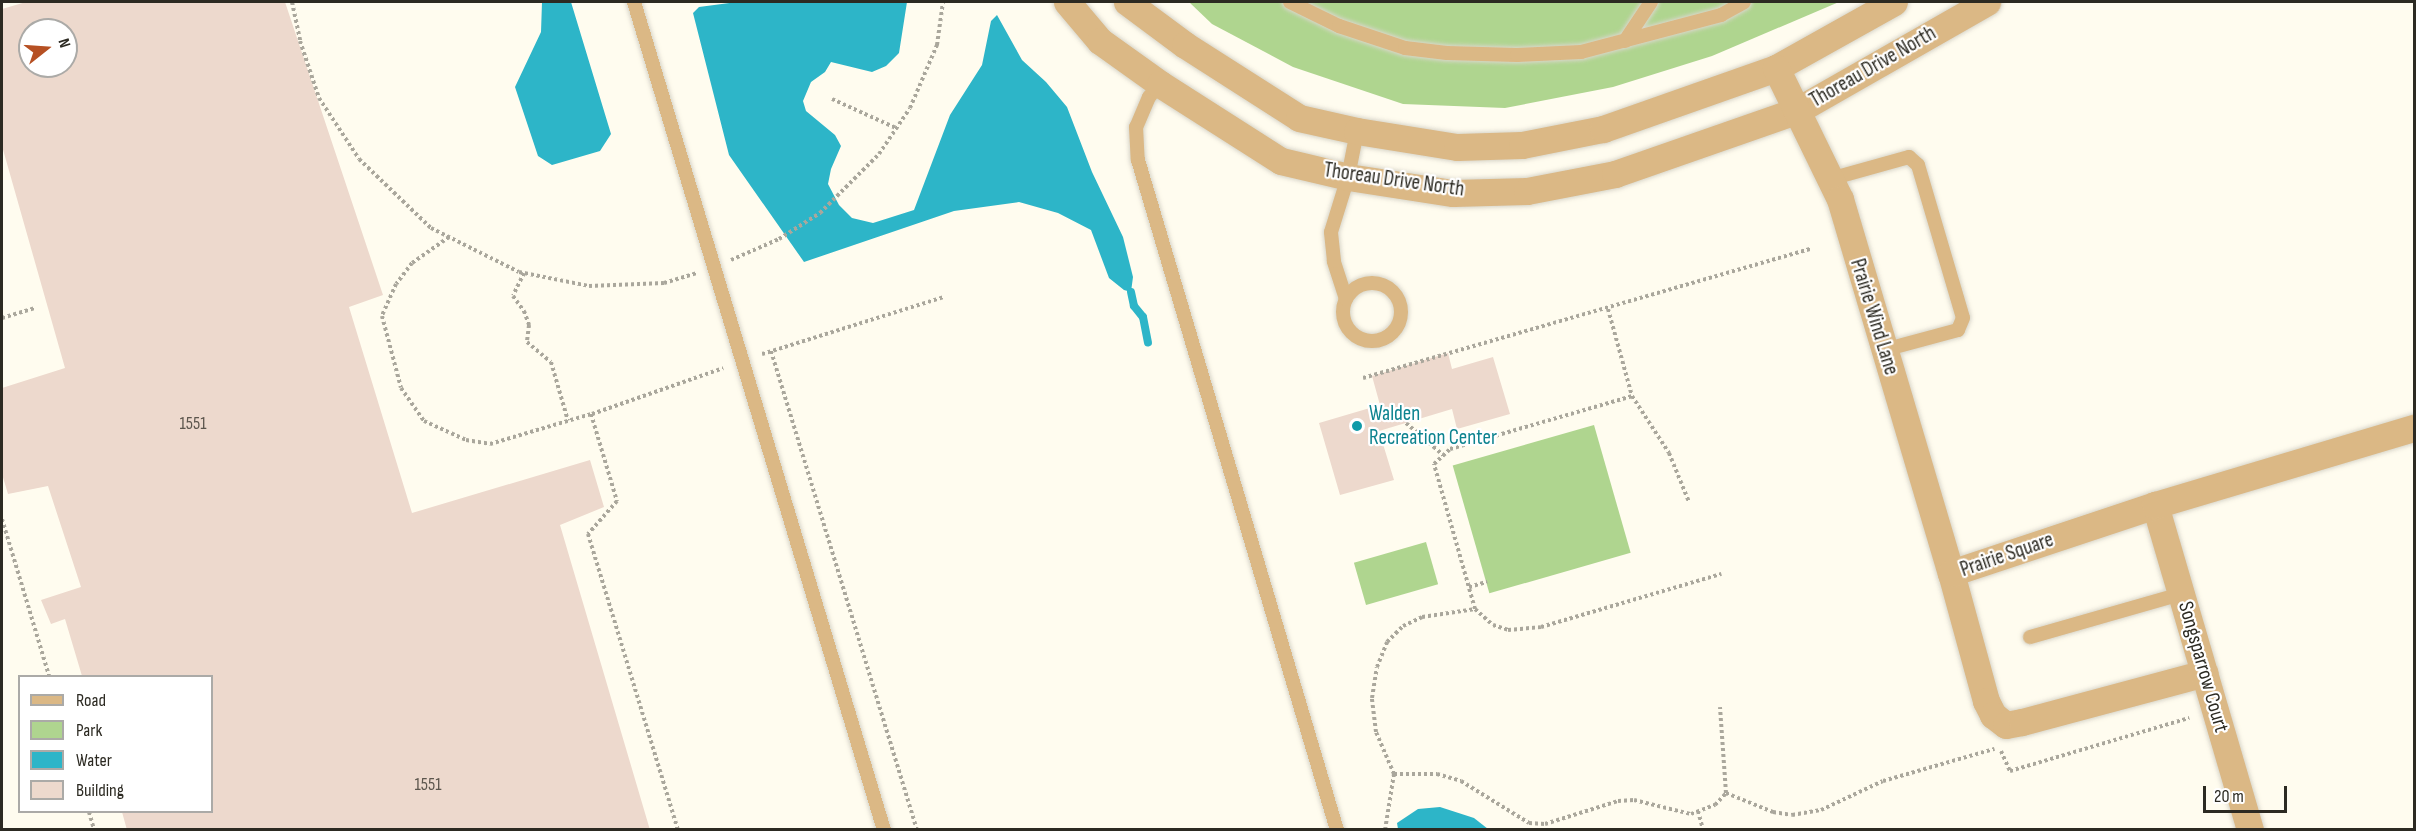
<!DOCTYPE html>
<style>
body{margin:0}
#map{position:relative;width:2416px;height:831px;overflow:hidden;background:#fffcef;font-family:"Sofia Sans Condensed",sans-serif}
div>[style]{position:absolute}
.green>*{inset:0;background:#afd58f;transform-origin:0 0}
.water>*{inset:0;background:#2db5c8}
.stream>*{height:8px;margin:-4px;padding:0 4px;transform-origin:4px;border-radius:4px;background:#2db5c8}
.building>*{inset:0;background:#edd9cd}
.path>*{height:4px;margin-top:-2px;transform-origin:0;background:repeating-linear-gradient(90deg,#aaa79c 0 3px,transparent 0 6px)}
.roads{filter:drop-shadow(0 0 2px #d9d6ca) drop-shadow(0 0 2px #d9d6ca)}
.lane>*{height:14px;margin:-7px;padding:0 7px;transform-origin:7px;border-radius:7px;background:#dbb885}
.lane>.ring{margin:-7px;padding:0;box-sizing:content-box;background:none;border:14px solid #dbb885;border-radius:50%}
.street>*{height:27px;margin:-13.5px;padding:0 13.5px;transform-origin:13.5px;border-radius:13.5px;background:#dbb885}
.dots>*{width:16px;height:16px;translate:-50% -50%;box-sizing:border-box;border:3px solid #fff;border-radius:50%}
span{translate:-50% -50%;white-space:nowrap;text-align:center;line-height:1.15;-webkit-text-stroke:4.5px #fff;paint-order:stroke}
.number-label{font-size:18px;color:#5c564d}
.number-label span{-webkit-text-stroke-width:0}
.street-label{font-size:21px;color:#2c2a22}
.culture-label{font-size:21px;color:#0d838f}
.left{translate:0 -50%;text-align:left}
.frame{position:absolute;inset:0;border:3px solid #2c2a22;pointer-events:none}
.legend{position:absolute;left:18px;top:675px;width:195px;height:138px;box-sizing:border-box;background:#fff;border:2px solid #abaaa7;margin:0;padding:8px 10px;list-style:none;font-size:18px;color:#2c2a22}
.legend li{display:flex;align-items:center;gap:12px;height:30px}
.legend b{width:30px;border:2px solid #abaaa7}
.north{position:absolute;left:18px;top:18px;width:60px;height:60px;box-sizing:border-box;background:#fff;border:2px solid #abaaa7;border-radius:50%;rotate:73deg;font-size:16px;font-weight:700;line-height:24px;text-align:center;color:#2c2a22}
.north::after{content:'';display:block;margin:auto;width:21px;height:27px;background:#b65023;clip-path:polygon(50% 0,100% 100%,50% 72%,0 100%)}
.scale{position:absolute;left:2203px;top:786px;width:84px;height:27px;box-sizing:border-box;border:3px solid #2c2a22;border-top:0;padding-left:8px;font-size:18px;line-height:21px;white-space:nowrap;color:#2c2a22;-webkit-text-stroke:4px #fff;paint-order:stroke}
</style>
<div id="map">
<div class="green">
<div style="clip-path:polygon(1189px 2px,1839px 2px,1712px 56px,1613px 87px,1505px 108px,1403px 104px,1293px 67px,1212px 24px)"></div>
<div style="left:1594px;top:425px;width:133px;height:147px;rotate:74deg"></div>
<div style="left:1426px;top:542px;width:44px;height:75px;rotate:74deg"></div>
</div>
<div class="water">
<div style="clip-path:polygon(542px 2px,571px 2px,611px 134px,600px 151px,552px 165px,538px 156px,515px 87px,541px 32px)"></div>
<div style="clip-path:polygon(737px 2px,907px 2px,899px 53px,886px 66px,872px 72px,831px 62px,825px 72px,811px 82px,803px 101px,806px 111px,835px 135px,841px 146px,831px 169px,828px 184px,839px 205px,852px 218px,873px 223px,914px 210px,950px 115px,982px 65px,991px 21px,997px 15px,1022px 60px,1046px 82px,1067px 107px,1092px 172px,1123px 237px,1133px 277px,1131px 292px,1124px 290px,1109px 278px,1091px 230px,1058px 213px,1019px 202px,954px 211px,804px 262px,729px 155px,693px 13px,699px 7px)"></div>
<div style="clip-path:polygon(1440px 807px,1474px 818px,1488px 829px,1398px 829px,1397px 823px,1418px 809px)"></div>
</div>
<div class="stream">
<div style="left:1131px;top:292px;width:14px;rotate:78deg"></div>
<div style="left:1134px;top:306px;width:14px;rotate:51deg"></div>
<div style="left:1143px;top:317px;width:26px;rotate:79deg"></div>
</div>
<div class="building">
<div style="clip-path:polygon(evenodd,26px 2px,285px 2px,383px 295px,349px 307px,412px 513px,590px 460px,604px 507px,560px 525px,650px 830px,127px 830px,122px 812px,212px 812px,212px 676px,82px 676px,65px 619px,51px 624px,41px 600px,81px 587px,48px 486px,8px 494px,2px 474px,2px 388px,65px 368px,2px 146px,2px 9px,26px 2px,30px 30px,66px 30px,66px 66px,30px 66px,30px 30px)"></div>
<div style="clip-path:polygon(1448px 353px,1452px 369px,1493px 357px,1510px 414px,1457px 429px,1452px 409px,1379px 431px,1394px 480px,1340px 495px,1319px 423px,1380px 405px,1372px 376px)"></div>
</div>
<div class="path">
<div style="left:292px;top:2px;width:40px;rotate:78deg"></div>
<div style="left:300px;top:41px;width:60px;rotate:71.6deg"></div>
<div style="left:319px;top:98px;width:73px;rotate:56.7deg"></div>
<div style="left:359px;top:159px;width:100px;rotate:43.8deg"></div>
<div style="left:431px;top:228px;width:98px;rotate:26.6deg"></div>
<div style="left:519px;top:272px;width:71px;rotate:11.3deg"></div>
<div style="left:589px;top:286px;width:75px;rotate:-2.3deg"></div>
<div style="left:664px;top:283px;width:34px;rotate:-17deg"></div>
<div style="left:832px;top:99px;width:70px;rotate:24.4deg"></div>
<div style="left:449px;top:237px;width:45px;rotate:144.9deg"></div>
<div style="left:412px;top:263px;width:26px;rotate:127deg"></div>
<div style="left:396px;top:284px;width:35px;rotate:114deg"></div>
<div style="left:382px;top:316px;width:74px;rotate:75.2deg"></div>
<div style="left:401px;top:388px;width:40px;rotate:55.1deg"></div>
<div style="left:424px;top:421px;width:46px;rotate:24.3deg"></div>
<div style="left:466px;top:440px;width:24px;rotate:9deg"></div>
<div style="left:490px;top:444px;width:105px;rotate:-16.5deg"></div>
<div style="left:591px;top:414px;width:91px;rotate:73.4deg"></div>
<div style="left:617px;top:501px;width:44px;rotate:131.3deg"></div>
<div style="left:588px;top:534px;width:309px;rotate:73.1deg"></div>
<div style="left:731px;top:260px;width:52px;rotate:-23.6deg"></div>
<div style="left:779px;top:239px;width:49px;rotate:-32.4deg"></div>
<div style="left:820px;top:213px;width:83px;rotate:-45deg"></div>
<div style="left:879px;top:154px;width:55px;rotate:-56deg"></div>
<div style="left:910px;top:108px;width:69px;rotate:-66.8deg"></div>
<div style="left:937px;top:45px;width:43px;rotate:-82.1deg"></div>
<div style="left:524px;top:273px;width:25px;rotate:116deg"></div>
<div style="left:513px;top:296px;width:19px;rotate:54deg"></div>
<div style="left:524px;top:311px;width:15px;rotate:70deg"></div>
<div style="left:529px;top:325px;width:17px;rotate:97deg"></div>
<div style="left:527px;top:342px;width:31px;rotate:40deg"></div>
<div style="left:551px;top:362px;width:61px;rotate:73.9deg"></div>
<div style="left:1608px;top:309px;width:90px;rotate:74.6deg"></div>
<div style="left:1632px;top:396px;width:68px;rotate:57deg"></div>
<div style="left:1669px;top:453px;width:53px;rotate:67.8deg"></div>
<div style="left:2px;top:318px;width:34px;rotate:-17deg"></div>
<div style="left:771px;top:351px;width:501px;rotate:73.05deg"></div>
<div style="left:762px;top:354px;width:191px;rotate:-17.4deg"></div>
<div style="left:1363px;top:378px;width:466px;rotate:-16.1deg"></div>
<div style="left:592px;top:414px;width:139px;rotate:-19.3deg"></div>
<div style="left:1406px;top:423px;width:49px;rotate:40.9deg"></div>
<div style="left:2px;top:519px;width:164px;rotate:73.3deg"></div>
<div style="left:1469px;top:587px;width:19px;rotate:-16deg"></div>
<div style="left:1475px;top:609px;width:151px;rotate:-105.8deg"></div>
<div style="left:1434px;top:464px;width:22px;rotate:-43deg"></div>
<div style="left:1450px;top:449px;width:190px;rotate:-16.2deg"></div>
<div style="left:2001px;top:751px;width:22px;rotate:66deg"></div>
<div style="left:2010px;top:771px;width:187px;rotate:-16.5deg"></div>
<div style="left:1394px;top:774px;width:43px"></div>
<div style="left:1437px;top:774px;width:25px;rotate:16deg"></div>
<div style="left:1461px;top:781px;width:80px;rotate:31.7deg"></div>
<div style="left:1529px;top:823px;width:16px;rotate:4deg"></div>
<div style="left:1545px;top:824px;width:77px;rotate:-17.5deg"></div>
<div style="left:1618px;top:801px;width:16px;rotate:-4deg"></div>
<div style="left:1634px;top:800px;width:59px;rotate:13.8deg"></div>
<div style="left:1691px;top:814px;width:26px;rotate:-21deg"></div>
<div style="left:1715px;top:805px;width:16px;rotate:-47deg"></div>
<div style="left:1726px;top:793px;width:86px;rotate:-94deg"></div>
<div style="left:1726px;top:793px;width:51px;rotate:22deg"></div>
<div style="left:1773px;top:812px;width:19px;rotate:9deg"></div>
<div style="left:1792px;top:815px;width:29px;rotate:-10deg"></div>
<div style="left:1821px;top:810px;width:68px;rotate:-25.1deg"></div>
<div style="left:1883px;top:781px;width:116px;rotate:-16.1deg"></div>
<div style="left:1698px;top:811px;width:20px;rotate:75deg"></div>
<div style="left:89px;top:812px;width:19px;rotate:74deg"></div>
<div style="left:1385px;top:830px;width:57px;rotate:-80.9deg"></div>
<div style="left:1394px;top:774px;width:46px;rotate:-113.2deg"></div>
<div style="left:1376px;top:732px;width:34px;rotate:-97deg"></div>
<div style="left:1372px;top:698px;width:31px;rotate:-81deg"></div>
<div style="left:1377px;top:667px;width:27px;rotate:-68deg"></div>
<div style="left:1387px;top:642px;width:23px;rotate:-45deg"></div>
<div style="left:1403px;top:626px;width:21px;rotate:-25deg"></div>
<div style="left:1422px;top:617px;width:54px;rotate:-8.6deg"></div>
<div style="left:1475px;top:609px;width:24px;rotate:42deg"></div>
<div style="left:1493px;top:625px;width:16px;rotate:18deg"></div>
<div style="left:1508px;top:630px;width:33px;rotate:-5deg"></div>
<div style="left:1541px;top:627px;width:188px;rotate:-16.4deg"></div>
</div>
<div class="roads">
<div class="lane">
<div style="left:634px;top:2px;width:865px;rotate:73.2deg"></div>
<div style="left:1290px;top:2px;width:55px;rotate:26.1deg"></div>
<div style="left:1339px;top:26px;width:70px;rotate:18.4deg"></div>
<div style="left:1405px;top:48px;width:42px;rotate:6.8deg"></div>
<div style="left:1447px;top:53px;width:70px;rotate:1.6deg"></div>
<div style="left:1517px;top:55px;width:64px;rotate:-2.7deg"></div>
<div style="left:1581px;top:52px;width:145px;rotate:-14.8deg"></div>
<div style="left:1721px;top:15px;width:26px;rotate:-29deg"></div>
<div style="left:1625px;top:41px;width:47px;rotate:-56.3deg"></div>
<div style="left:1160px;top:84px;width:17px;rotate:130deg"></div>
<div style="left:1149px;top:97px;width:33px;rotate:113deg"></div>
<div style="left:1136px;top:127px;width:33px;rotate:87deg"></div>
<div style="left:1138px;top:160px;width:699px;rotate:73.46deg"></div>
<div style="left:1830px;top:179px;width:82px;rotate:-15.6deg"></div>
<div style="left:1909px;top:157px;width:12px;rotate:42deg"></div>
<div style="left:1918px;top:165px;width:159px;rotate:73.6deg"></div>
<div style="left:1963px;top:318px;width:13px;rotate:113deg"></div>
<div style="left:1958px;top:330px;width:77px;rotate:164.9deg"></div>
<div class="ring" style="left:1343px;top:283px;width:44px;height:44px"></div>
<div style="left:1346px;top:299px;width:40px;rotate:-108deg"></div>
<div style="left:1334px;top:261px;width:29px;rotate:-96deg"></div>
<div style="left:1331px;top:232px;width:58px;rotate:-72.8deg"></div>
<div style="left:1348px;top:177px;width:47px;rotate:-78.9deg"></div>
<div style="left:2030px;top:637px;width:157px;rotate:-15.9deg"></div>
</div>
<div class="street">
<div style="left:1067px;top:2px;width:51px;rotate:49.8deg"></div>
<div style="left:1100px;top:41px;width:74px;rotate:35.6deg"></div>
<div style="left:1160px;top:84px;width:143px;rotate:32.5deg"></div>
<div style="left:1281px;top:161px;width:69px;rotate:13.4deg"></div>
<div style="left:1348px;top:177px;width:106px;rotate:8.7deg"></div>
<div style="left:1453px;top:193px;width:74px;rotate:-1.5deg"></div>
<div style="left:1527px;top:191px;width:90px;rotate:-10.9deg"></div>
<div style="left:1615px;top:174px;width:192px;rotate:-19.2deg"></div>
<div style="left:1796px;top:111px;width:220px;rotate:-29.7deg"></div>
<div style="left:1127px;top:2px;width:72px;rotate:36.6deg"></div>
<div style="left:1185px;top:45px;width:135px;rotate:32.6deg"></div>
<div style="left:1299px;top:118px;width:59px;rotate:12.6deg"></div>
<div style="left:1357px;top:131px;width:101px;rotate:9.1deg"></div>
<div style="left:1457px;top:147px;width:65px;rotate:-1.8deg"></div>
<div style="left:1522px;top:145px;width:83px;rotate:-11.2deg"></div>
<div style="left:1603px;top:129px;width:183px;rotate:-19.4deg"></div>
<div style="left:1776px;top:68px;width:135px;rotate:-29.2deg"></div>
<div style="left:1776px;top:68px;width:146px;rotate:64deg"></div>
<div style="left:1840px;top:199px;width:390px;rotate:73.5deg"></div>
<div style="left:1951px;top:573px;width:133px;rotate:74.7deg"></div>
<div style="left:1986px;top:701px;width:16px;rotate:63deg"></div>
<div style="left:1993px;top:715px;width:16px;rotate:38deg"></div>
<div style="left:2006px;top:725px;width:16px;rotate:-11deg"></div>
<div style="left:2022px;top:722px;width:189px;rotate:-15deg"></div>
<div style="left:2155px;top:505px;width:339px;rotate:73.7deg"></div>
<div style="left:1951px;top:573px;width:215px;rotate:-18.4deg"></div>
<div style="left:2155px;top:505px;width:270px;rotate:-16.6deg"></div>
</div>
</div>
<div class="dots">
<div style="left:1357px;top:426px;background:#0f9aa8"></div>
</div>
<div class="number-label">
<span style="left:193px;top:424px">1551</span>
<span style="left:428px;top:785px">1551</span>
</div>
<div class="street-label">
<span style="left:1873px;top:67px;rotate:-30deg">Thoreau Drive North</span>
<span style="left:1394px;top:180px;rotate:8deg">Thoreau Drive North</span>
<span style="left:1874px;top:317px;rotate:73deg">Prairie Wind Lane</span>
<span style="left:2007px;top:555px;rotate:-19deg">Prairie Square</span>
<span style="left:2203px;top:667px;rotate:74deg">Songsparrow Court</span>
</div>
<div class="culture-label">
<span class="left" style="left:1369px;top:426px">Walden<br>Recreation Center</span>
</div>
<div class="frame"></div>
<ul class="legend">
<li><b style="height:8px;background:#dbb885"></b>Road</li>
<li><b style="height:16px;background:#afd58f"></b>Park</li>
<li><b style="height:16px;background:#2db5c8"></b>Water</li>
<li><b style="height:16px;background:#edd9cd"></b>Building</li>
</ul>
<div class="north">N</div>
<div class="scale">20 m</div>
</div>
